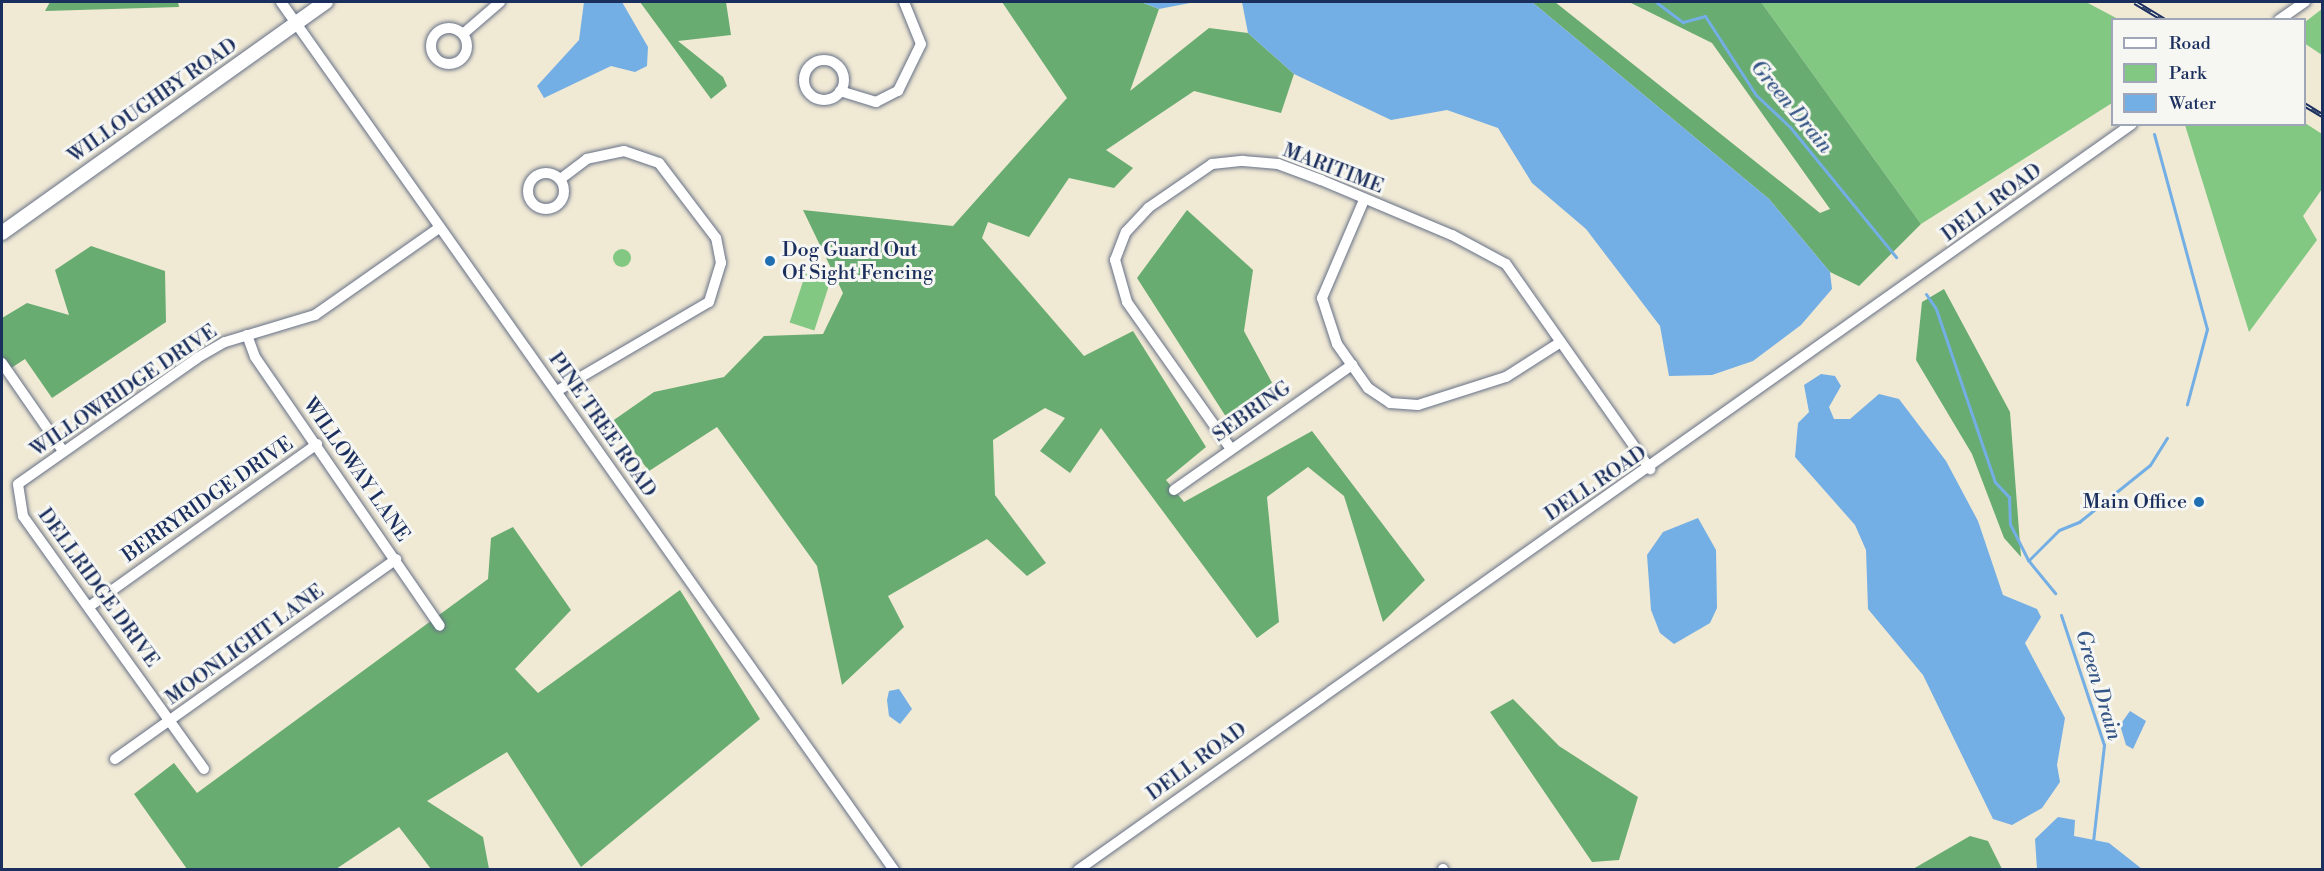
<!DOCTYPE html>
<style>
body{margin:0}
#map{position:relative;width:2324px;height:871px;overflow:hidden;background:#f0e9d4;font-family:"Libre Bodoni",serif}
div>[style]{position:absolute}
.green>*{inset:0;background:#82c883;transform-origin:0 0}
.round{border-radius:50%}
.forest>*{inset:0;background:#69ac71}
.water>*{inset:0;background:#73aee4}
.stream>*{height:3px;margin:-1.5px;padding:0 1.5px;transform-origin:1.5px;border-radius:1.5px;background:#73aee4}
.roads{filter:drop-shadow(0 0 2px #667087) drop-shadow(0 0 2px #667087)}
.minor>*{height:10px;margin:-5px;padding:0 5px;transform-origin:5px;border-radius:5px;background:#fff}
.minor>.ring{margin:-5px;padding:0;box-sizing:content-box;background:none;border:10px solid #fff;border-radius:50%}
.tertiary>*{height:14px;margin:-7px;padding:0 7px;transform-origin:7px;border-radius:7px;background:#fff}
.rail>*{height:5px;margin-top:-2.5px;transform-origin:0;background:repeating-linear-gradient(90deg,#f6f6f2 0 9px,#1b2f5e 0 18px);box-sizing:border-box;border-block:2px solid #1b2f5e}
.dots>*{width:16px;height:16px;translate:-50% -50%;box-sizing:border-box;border:3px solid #f6f6f2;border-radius:50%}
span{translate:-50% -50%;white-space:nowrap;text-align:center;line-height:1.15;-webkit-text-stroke:6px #f6f6f2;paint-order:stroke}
.street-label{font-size:20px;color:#1b2f5e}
.poi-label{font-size:20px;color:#1b2f5e}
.left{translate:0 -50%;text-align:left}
.right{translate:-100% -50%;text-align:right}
.water-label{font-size:21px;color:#355586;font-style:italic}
.frame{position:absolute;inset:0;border:3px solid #1b2f5e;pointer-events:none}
.legend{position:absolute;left:2111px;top:18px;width:195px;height:108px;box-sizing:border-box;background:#f6f6f2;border:2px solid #9ea6b7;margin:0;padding:8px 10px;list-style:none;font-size:18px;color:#1b2f5e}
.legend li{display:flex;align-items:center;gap:12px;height:30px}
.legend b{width:30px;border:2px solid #9ea6b7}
</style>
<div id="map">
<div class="green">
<div style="clip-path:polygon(1761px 2px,2086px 2px,2118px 19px,2112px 20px,2112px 103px,1921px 224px)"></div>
<div style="clip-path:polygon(2322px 9px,2322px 55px,2304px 43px,2305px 22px)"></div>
<div style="clip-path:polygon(2305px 123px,2322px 134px,2322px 189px,2303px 216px,2317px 240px,2249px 332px,2185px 125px)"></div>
<div class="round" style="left:613px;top:249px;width:18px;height:18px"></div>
<div style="left:806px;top:272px;width:26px;height:53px;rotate:18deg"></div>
</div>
<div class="forest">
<div style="clip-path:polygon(50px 2px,178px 2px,179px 7px,45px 11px)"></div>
<div style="clip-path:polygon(640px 2px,726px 2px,731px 35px,678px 41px,723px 77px,727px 86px,711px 99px)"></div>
<div style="clip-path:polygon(1002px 2px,1141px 2px,1159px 9px,1130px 91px,1209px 28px,1248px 33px,1294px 74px,1281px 113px,1194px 91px,1106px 150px,1133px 168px,1114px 188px,1069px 178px,1029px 237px,988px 222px,982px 238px,1084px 356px,1133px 331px,1206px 447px,1166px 480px,1184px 502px,1312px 431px,1425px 580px,1383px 622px,1344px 496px,1308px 467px,1267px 497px,1279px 622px,1257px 638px,1101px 428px,1070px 473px,1040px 451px,1065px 418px,1045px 408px,993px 440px,995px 495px,1046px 563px,1027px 576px,987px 539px,888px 596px,904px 627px,842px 685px,817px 566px,717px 427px,649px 471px,611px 422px,654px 392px,724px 377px,764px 336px,823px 334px,843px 293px,803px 210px,953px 226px,1067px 98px)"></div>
<div style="clip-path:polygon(1532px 2px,1555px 2px,1820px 213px,1830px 209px,1712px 43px,1629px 2px,1761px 2px,1921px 224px,1859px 286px,1830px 272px,1769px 199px)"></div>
<div style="clip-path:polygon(1187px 210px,1253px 270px,1244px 331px,1277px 392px,1230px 423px,1137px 278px)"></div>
<div style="clip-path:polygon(91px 246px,165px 271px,166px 322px,52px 398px,25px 359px,2px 374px,2px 318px,27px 303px,69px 315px,55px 270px)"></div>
<div style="clip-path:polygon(1944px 289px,2010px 412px,2021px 557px,2004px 538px,1972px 454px,1916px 360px,1922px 302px)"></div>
<div style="clip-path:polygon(513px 527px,571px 610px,515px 669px,538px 693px,680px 590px,760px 719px,581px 867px,507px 752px,427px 801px,483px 837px,489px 869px,431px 869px,399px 827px,336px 869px,187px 869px,134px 794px,174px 763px,197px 793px,488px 579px,491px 538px)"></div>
<div style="clip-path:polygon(1513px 699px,1559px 746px,1638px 797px,1619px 860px,1592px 862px,1490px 712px)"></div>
<div style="clip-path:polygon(1970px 836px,1988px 841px,2002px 869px,1913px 869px)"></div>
</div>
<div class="water">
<div style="clip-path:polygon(584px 2px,622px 2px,648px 47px,647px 66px,635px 72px,611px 66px,544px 98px,537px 86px,579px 40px)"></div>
<div style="clip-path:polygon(1141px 2px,1195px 2px,1159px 9px)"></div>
<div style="clip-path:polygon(1242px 2px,1532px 2px,1769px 199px,1830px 272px,1832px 289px,1801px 325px,1753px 361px,1712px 375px,1669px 376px,1660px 326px,1586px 229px,1532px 183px,1498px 128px,1447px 110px,1391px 120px,1294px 74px,1248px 33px)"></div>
<div style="clip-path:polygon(1821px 374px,1835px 376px,1841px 386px,1829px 407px,1834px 419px,1850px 419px,1879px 394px,1899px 399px,1946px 461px,1978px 521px,2003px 595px,2037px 609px,2041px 617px,2025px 643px,2065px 718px,2057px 765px,2060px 782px,2042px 808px,2012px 825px,1993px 819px,1923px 675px,1868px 609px,1866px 550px,1855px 525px,1795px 457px,1798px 423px,1809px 412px,1804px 385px)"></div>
<div style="clip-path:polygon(1698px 518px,1716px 550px,1717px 608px,1710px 623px,1674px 644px,1660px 633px,1651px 610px,1647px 555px,1663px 532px)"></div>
<div style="clip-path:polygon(899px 689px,912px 709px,900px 724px,889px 716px,887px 700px,889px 691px)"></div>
<div style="clip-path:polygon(2130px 711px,2146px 721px,2133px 749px,2126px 745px,2120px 725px)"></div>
<div style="clip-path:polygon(2058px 817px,2075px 820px,2074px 836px,2109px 843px,2142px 869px,2037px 869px,2035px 839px)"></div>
</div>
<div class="stream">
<div style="left:1656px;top:2px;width:34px;rotate:37deg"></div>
<div style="left:1683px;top:22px;width:23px;rotate:-15deg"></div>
<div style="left:1705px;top:16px;width:94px;rotate:57.2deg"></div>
<div style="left:1756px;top:95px;width:47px;rotate:43.3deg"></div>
<div style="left:1790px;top:127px;width:168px;rotate:50.8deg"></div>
<div style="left:2154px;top:134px;width:202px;rotate:74.8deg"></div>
<div style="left:2207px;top:329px;width:78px;rotate:104.9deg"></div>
<div style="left:1926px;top:294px;width:18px;rotate:56deg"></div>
<div style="left:1936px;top:309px;width:183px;rotate:71.2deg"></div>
<div style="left:1995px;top:482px;width:21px;rotate:47deg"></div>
<div style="left:2009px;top:497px;width:27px;rotate:88deg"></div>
<div style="left:2010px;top:524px;width:40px;rotate:63.4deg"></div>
<div style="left:2028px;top:560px;width:43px;rotate:50.7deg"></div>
<div style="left:2029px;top:560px;width:42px;rotate:-45deg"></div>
<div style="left:2059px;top:530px;width:22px;rotate:-22deg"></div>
<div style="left:2079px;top:522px;width:91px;rotate:-38.8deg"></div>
<div style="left:2150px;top:465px;width:32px;rotate:-58deg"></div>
<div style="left:2061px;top:615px;width:137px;rotate:71.7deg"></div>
<div style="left:2104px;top:745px;width:98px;rotate:96.5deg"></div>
</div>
<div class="roads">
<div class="minor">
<div style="left:281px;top:2px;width:1063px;rotate:54.77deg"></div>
<div style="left:2279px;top:20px;width:32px;rotate:-35deg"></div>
<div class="ring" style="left:431px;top:28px;width:26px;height:26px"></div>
<div style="left:463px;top:34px;width:49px;rotate:-40.9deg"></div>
<div class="ring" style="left:804px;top:60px;width:30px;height:30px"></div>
<div style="left:840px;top:91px;width:38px;rotate:17deg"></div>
<div style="left:876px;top:102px;width:25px;rotate:-27deg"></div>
<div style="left:898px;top:91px;width:52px;rotate:-63.9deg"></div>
<div style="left:921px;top:44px;width:45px;rotate:-112deg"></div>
<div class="ring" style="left:528px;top:173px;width:26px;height:26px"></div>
<div style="left:1364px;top:200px;width:107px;rotate:113.2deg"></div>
<div style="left:1322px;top:298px;width:48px;rotate:71.9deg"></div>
<div style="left:1337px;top:344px;width:54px;rotate:54.8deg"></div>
<div style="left:1368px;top:388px;width:27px;rotate:34deg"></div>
<div style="left:1390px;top:403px;width:28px;rotate:4deg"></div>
<div style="left:1418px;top:405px;width:92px;rotate:-17.7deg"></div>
<div style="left:1506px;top:377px;width:65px;rotate:-32.5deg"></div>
<div style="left:247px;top:335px;width:23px;rotate:70deg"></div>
<div style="left:255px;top:357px;width:326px;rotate:55.5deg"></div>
<div style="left:2px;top:363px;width:107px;rotate:55.3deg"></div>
<div style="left:557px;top:391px;width:176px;rotate:-30.4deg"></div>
<div style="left:709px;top:302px;width:41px;rotate:-72.9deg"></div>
<div style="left:721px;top:263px;width:25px;rotate:-101deg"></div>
<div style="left:716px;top:238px;width:94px;rotate:-127.2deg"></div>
<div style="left:659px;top:163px;width:37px;rotate:-161deg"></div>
<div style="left:624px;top:151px;width:38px;rotate:168deg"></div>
<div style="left:587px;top:159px;width:34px;rotate:143deg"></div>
<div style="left:1231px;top:449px;width:180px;rotate:-125.3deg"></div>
<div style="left:1127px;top:302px;width:44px;rotate:-105.9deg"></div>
<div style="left:1115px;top:260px;width:30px;rotate:-69deg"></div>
<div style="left:1126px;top:232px;width:33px;rotate:-47deg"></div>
<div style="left:1148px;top:208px;width:78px;rotate:-34.5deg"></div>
<div style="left:1212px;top:164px;width:31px;rotate:-6deg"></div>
<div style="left:1243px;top:161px;width:35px;rotate:5deg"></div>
<div style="left:1278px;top:164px;width:46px;rotate:20.4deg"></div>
<div style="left:1321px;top:180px;width:142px;rotate:22.8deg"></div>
<div style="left:1452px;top:235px;width:61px;rotate:28.2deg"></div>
<div style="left:1506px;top:264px;width:251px;rotate:54.9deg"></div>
<div style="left:1174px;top:490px;width:218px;rotate:-35.1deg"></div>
<div style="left:90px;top:606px;width:279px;rotate:-35.5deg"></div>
<div style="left:115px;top:759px;width:345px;rotate:-35.4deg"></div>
<div style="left:204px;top:769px;width:311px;rotate:-125.6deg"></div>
<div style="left:23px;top:516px;width:32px;rotate:-99deg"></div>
<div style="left:18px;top:484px;width:219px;rotate:-35.1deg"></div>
<div style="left:197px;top:358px;width:32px;rotate:-30deg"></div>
<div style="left:225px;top:342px;width:94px;rotate:-16.7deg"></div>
<div style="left:315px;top:315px;width:151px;rotate:-35.1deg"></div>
<div style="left:1443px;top:869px;width:1px;rotate:90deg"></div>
<div style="left:1078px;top:870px;width:1291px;rotate:-35.29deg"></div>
</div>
<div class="tertiary">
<div style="left:2px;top:233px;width:398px;rotate:-35.5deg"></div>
</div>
</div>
<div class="rail">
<div style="left:2135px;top:2px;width:35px;rotate:31deg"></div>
<div style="left:2304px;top:104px;width:21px;rotate:31deg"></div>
</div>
<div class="dots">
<div style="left:770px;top:261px;background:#1f6fb2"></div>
<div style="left:2199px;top:502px;background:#1f6fb2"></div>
</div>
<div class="street-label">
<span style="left:153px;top:101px;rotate:-35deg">WILLOUGHBY ROAD</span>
<span style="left:1333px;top:169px;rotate:21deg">MARITIME</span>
<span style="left:1992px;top:203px;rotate:-36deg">DELL ROAD</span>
<span style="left:124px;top:391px;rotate:-34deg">WILLOWRIDGE DRIVE</span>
<span style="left:1252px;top:412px;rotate:-35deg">SEBRING</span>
<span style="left:602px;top:425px;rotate:55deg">PINE TREE ROAD</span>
<span style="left:356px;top:470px;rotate:55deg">WILLOWAY LANE</span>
<span style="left:1596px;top:484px;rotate:-34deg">DELL ROAD</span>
<span style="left:208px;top:500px;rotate:-35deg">BERRYRIDGE DRIVE</span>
<span style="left:98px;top:588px;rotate:54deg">DELLRIDGE DRIVE</span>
<span style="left:245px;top:645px;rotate:-36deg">MOONLIGHT LANE</span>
<span style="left:1197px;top:762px;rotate:-36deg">DELL ROAD</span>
</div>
<div class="poi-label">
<span class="left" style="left:782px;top:262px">Dog Guard Out<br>Of Sight Fencing</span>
<span class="right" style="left:2187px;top:502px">Main Office</span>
</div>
<div class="water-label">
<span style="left:1791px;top:107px;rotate:50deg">Green Drain</span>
<span style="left:2098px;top:685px;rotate:73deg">Green Drain</span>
</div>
<div class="frame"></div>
<ul class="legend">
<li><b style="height:8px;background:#fff"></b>Road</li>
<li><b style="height:16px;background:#82c883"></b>Park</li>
<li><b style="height:16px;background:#73aee4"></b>Water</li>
</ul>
</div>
